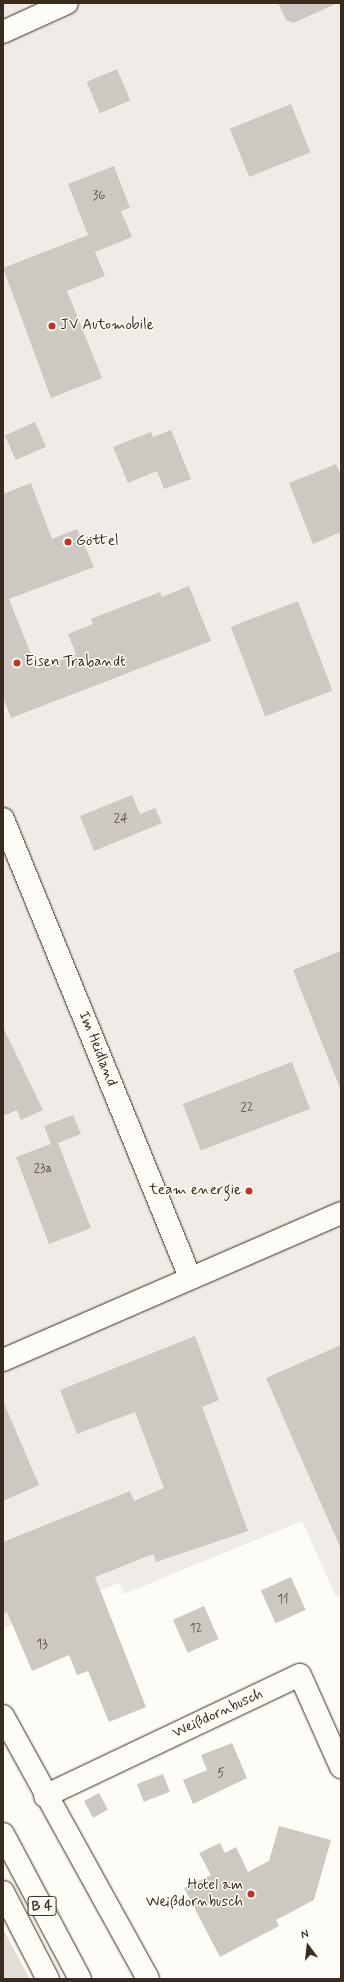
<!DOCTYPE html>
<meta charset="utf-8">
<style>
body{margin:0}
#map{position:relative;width:344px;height:1982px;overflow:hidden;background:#fdfcf7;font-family:Mynerve,sans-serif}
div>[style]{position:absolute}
.built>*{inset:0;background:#efece7}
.green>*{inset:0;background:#e1ded7}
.building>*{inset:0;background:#cdc8c2;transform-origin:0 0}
.roads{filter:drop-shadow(0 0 1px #3b2a1e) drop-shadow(0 0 1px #3b2a1e)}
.minor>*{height:22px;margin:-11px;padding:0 11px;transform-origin:11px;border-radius:11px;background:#fdfcf7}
.highway>*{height:22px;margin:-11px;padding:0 11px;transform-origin:11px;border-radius:11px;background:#fdfcf7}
.dots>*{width:11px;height:11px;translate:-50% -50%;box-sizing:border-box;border:2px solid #fdfcf7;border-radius:50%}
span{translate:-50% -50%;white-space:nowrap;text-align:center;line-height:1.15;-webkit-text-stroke:3px #fdfcf7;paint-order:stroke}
.number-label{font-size:13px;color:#605247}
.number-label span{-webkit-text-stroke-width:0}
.shield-label span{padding:1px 3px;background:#fdfcf7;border:1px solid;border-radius:3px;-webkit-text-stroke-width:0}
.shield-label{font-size:14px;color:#3b2a1e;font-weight:700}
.poi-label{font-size:15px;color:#3b2a1e}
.left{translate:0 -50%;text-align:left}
.right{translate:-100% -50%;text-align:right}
.street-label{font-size:15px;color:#3b2a1e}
.frame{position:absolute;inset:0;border:4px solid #3b2a1e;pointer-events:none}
.north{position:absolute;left:288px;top:1926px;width:40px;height:40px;-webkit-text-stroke:3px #fdfcf7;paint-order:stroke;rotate:345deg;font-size:11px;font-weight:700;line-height:16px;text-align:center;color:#3b2a1e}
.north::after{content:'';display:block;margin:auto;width:14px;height:18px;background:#3b2a1e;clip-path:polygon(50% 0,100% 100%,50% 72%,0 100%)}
</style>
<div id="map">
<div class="built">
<div style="clip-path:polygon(3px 3px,341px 3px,341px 1596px,336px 1597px,302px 1521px,124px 1594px,119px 1583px,3px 1628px)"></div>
</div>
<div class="green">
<div style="clip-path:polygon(3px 1929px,30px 1979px,3px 1979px)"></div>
</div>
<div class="building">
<div style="clip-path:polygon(278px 3px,338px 3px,293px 23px,286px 20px)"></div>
<div style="left:117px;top:69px;width:34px;height:33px;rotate:67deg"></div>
<div style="left:291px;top:104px;width:52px;height:66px;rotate:68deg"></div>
<div style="clip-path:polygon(114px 166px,130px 208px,121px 211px,132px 237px,95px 252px,105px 276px,67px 291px,102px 378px,51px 398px,3px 268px,88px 235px,68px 184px)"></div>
<div style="left:35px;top:422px;width:27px;height:33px;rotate:66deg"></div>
<div style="clip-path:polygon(171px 430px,191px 479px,164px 489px,157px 471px,128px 483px,113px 447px,151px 432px,153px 437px)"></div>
<div style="clip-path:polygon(336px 464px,341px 476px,341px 532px,313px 544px,289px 483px)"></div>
<div style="clip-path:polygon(31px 483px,52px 539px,77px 529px,94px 567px,9px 599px,37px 669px,76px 654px,68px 634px,93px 624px,91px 619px,160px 592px,162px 597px,189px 586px,211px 641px,11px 718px,3px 697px,3px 494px)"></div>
<div style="left:298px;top:601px;width:96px;height:72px;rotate:69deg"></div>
<div style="clip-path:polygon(132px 795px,140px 814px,155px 808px,162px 823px,94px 851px,80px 816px)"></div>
<div style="clip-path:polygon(341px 951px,341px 1088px,340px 1088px,293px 970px)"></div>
<div style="clip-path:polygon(3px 1027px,43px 1110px,21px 1120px,17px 1110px,3px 1116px)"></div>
<div style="left:292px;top:1062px;width:50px;height:117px;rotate:69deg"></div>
<div style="clip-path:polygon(73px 1115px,81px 1134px,58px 1143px,91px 1228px,49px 1244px,16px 1157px,51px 1144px,44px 1126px)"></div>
<div style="clip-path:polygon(195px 1336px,219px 1400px,202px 1407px,248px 1531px,156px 1562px,153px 1554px,95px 1577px,146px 1707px,109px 1722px,88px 1671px,77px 1675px,69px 1655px,32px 1671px,7px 1612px,3px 1614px,3px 1542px,130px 1491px,134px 1501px,164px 1488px,135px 1412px,77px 1434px,60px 1390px)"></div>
<div style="clip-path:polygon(341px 1345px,341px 1549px,266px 1378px)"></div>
<div style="clip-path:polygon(3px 1401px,39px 1485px,3px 1501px)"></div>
<div style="left:291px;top:1577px;width:36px;height:33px;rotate:66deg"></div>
<div style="left:204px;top:1606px;width:36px;height:34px;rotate:66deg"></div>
<div style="clip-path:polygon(232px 1743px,247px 1778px,193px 1804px,183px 1780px,207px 1770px,201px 1755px)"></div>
<div style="left:163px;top:1774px;width:19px;height:28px;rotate:69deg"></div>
<div style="left:99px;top:1793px;width:19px;height:17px;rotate:62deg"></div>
<div style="clip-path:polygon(279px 1826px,331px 1840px,314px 1900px,276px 1920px,279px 1926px,220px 1957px,184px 1888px,211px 1875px,199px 1853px,220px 1843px,225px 1853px,236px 1847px,248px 1872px,269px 1861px)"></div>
</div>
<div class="roads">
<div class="minor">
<div style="left:3px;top:32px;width:70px;rotate:-24.4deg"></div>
<div style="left:3px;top:819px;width:496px;rotate:67.8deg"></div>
<div style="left:3px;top:1360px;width:369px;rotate:-23.5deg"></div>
<div style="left:3px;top:1716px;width:300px;rotate:61.1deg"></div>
<div style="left:45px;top:1796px;width:282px;rotate:-25.4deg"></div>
<div style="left:300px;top:1675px;width:101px;rotate:66deg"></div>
</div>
<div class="highway">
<div style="left:3px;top:1834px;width:164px;rotate:62deg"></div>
<div style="left:3px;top:1892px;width:98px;rotate:62.7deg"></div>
</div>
</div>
<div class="dots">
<div style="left:52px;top:326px;background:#c8321e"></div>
<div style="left:68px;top:542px;background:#c8321e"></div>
<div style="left:17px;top:663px;background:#c8321e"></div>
<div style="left:249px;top:1191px;background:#c8321e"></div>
<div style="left:251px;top:1894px;background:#c8321e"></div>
</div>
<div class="number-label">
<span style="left:99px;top:196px">36</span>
<span style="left:121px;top:819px">24</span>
<span style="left:247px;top:1108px">22</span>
<span style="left:43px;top:1169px">23a</span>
<span style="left:283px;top:1600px">11</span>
<span style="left:196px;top:1629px">12</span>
<span style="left:42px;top:1645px">13</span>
<span style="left:221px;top:1774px">5</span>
</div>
<div class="shield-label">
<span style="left:42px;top:1906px">B 4</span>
</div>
<div class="poi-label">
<span class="left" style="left:60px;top:326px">JV Automobile</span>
<span class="left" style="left:76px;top:542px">Göttel</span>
<span class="left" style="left:25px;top:663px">Eisen Trabandt</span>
<span class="right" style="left:241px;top:1191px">team energie</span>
<span class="right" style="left:243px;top:1894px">Hotel am<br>Weißdornbusch</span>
</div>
<div class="street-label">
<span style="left:97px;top:1049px;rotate:68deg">Im Heidland</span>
<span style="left:218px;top:1714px;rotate:-25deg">Weißdornbusch</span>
</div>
<div class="frame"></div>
<div class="north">N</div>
</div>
